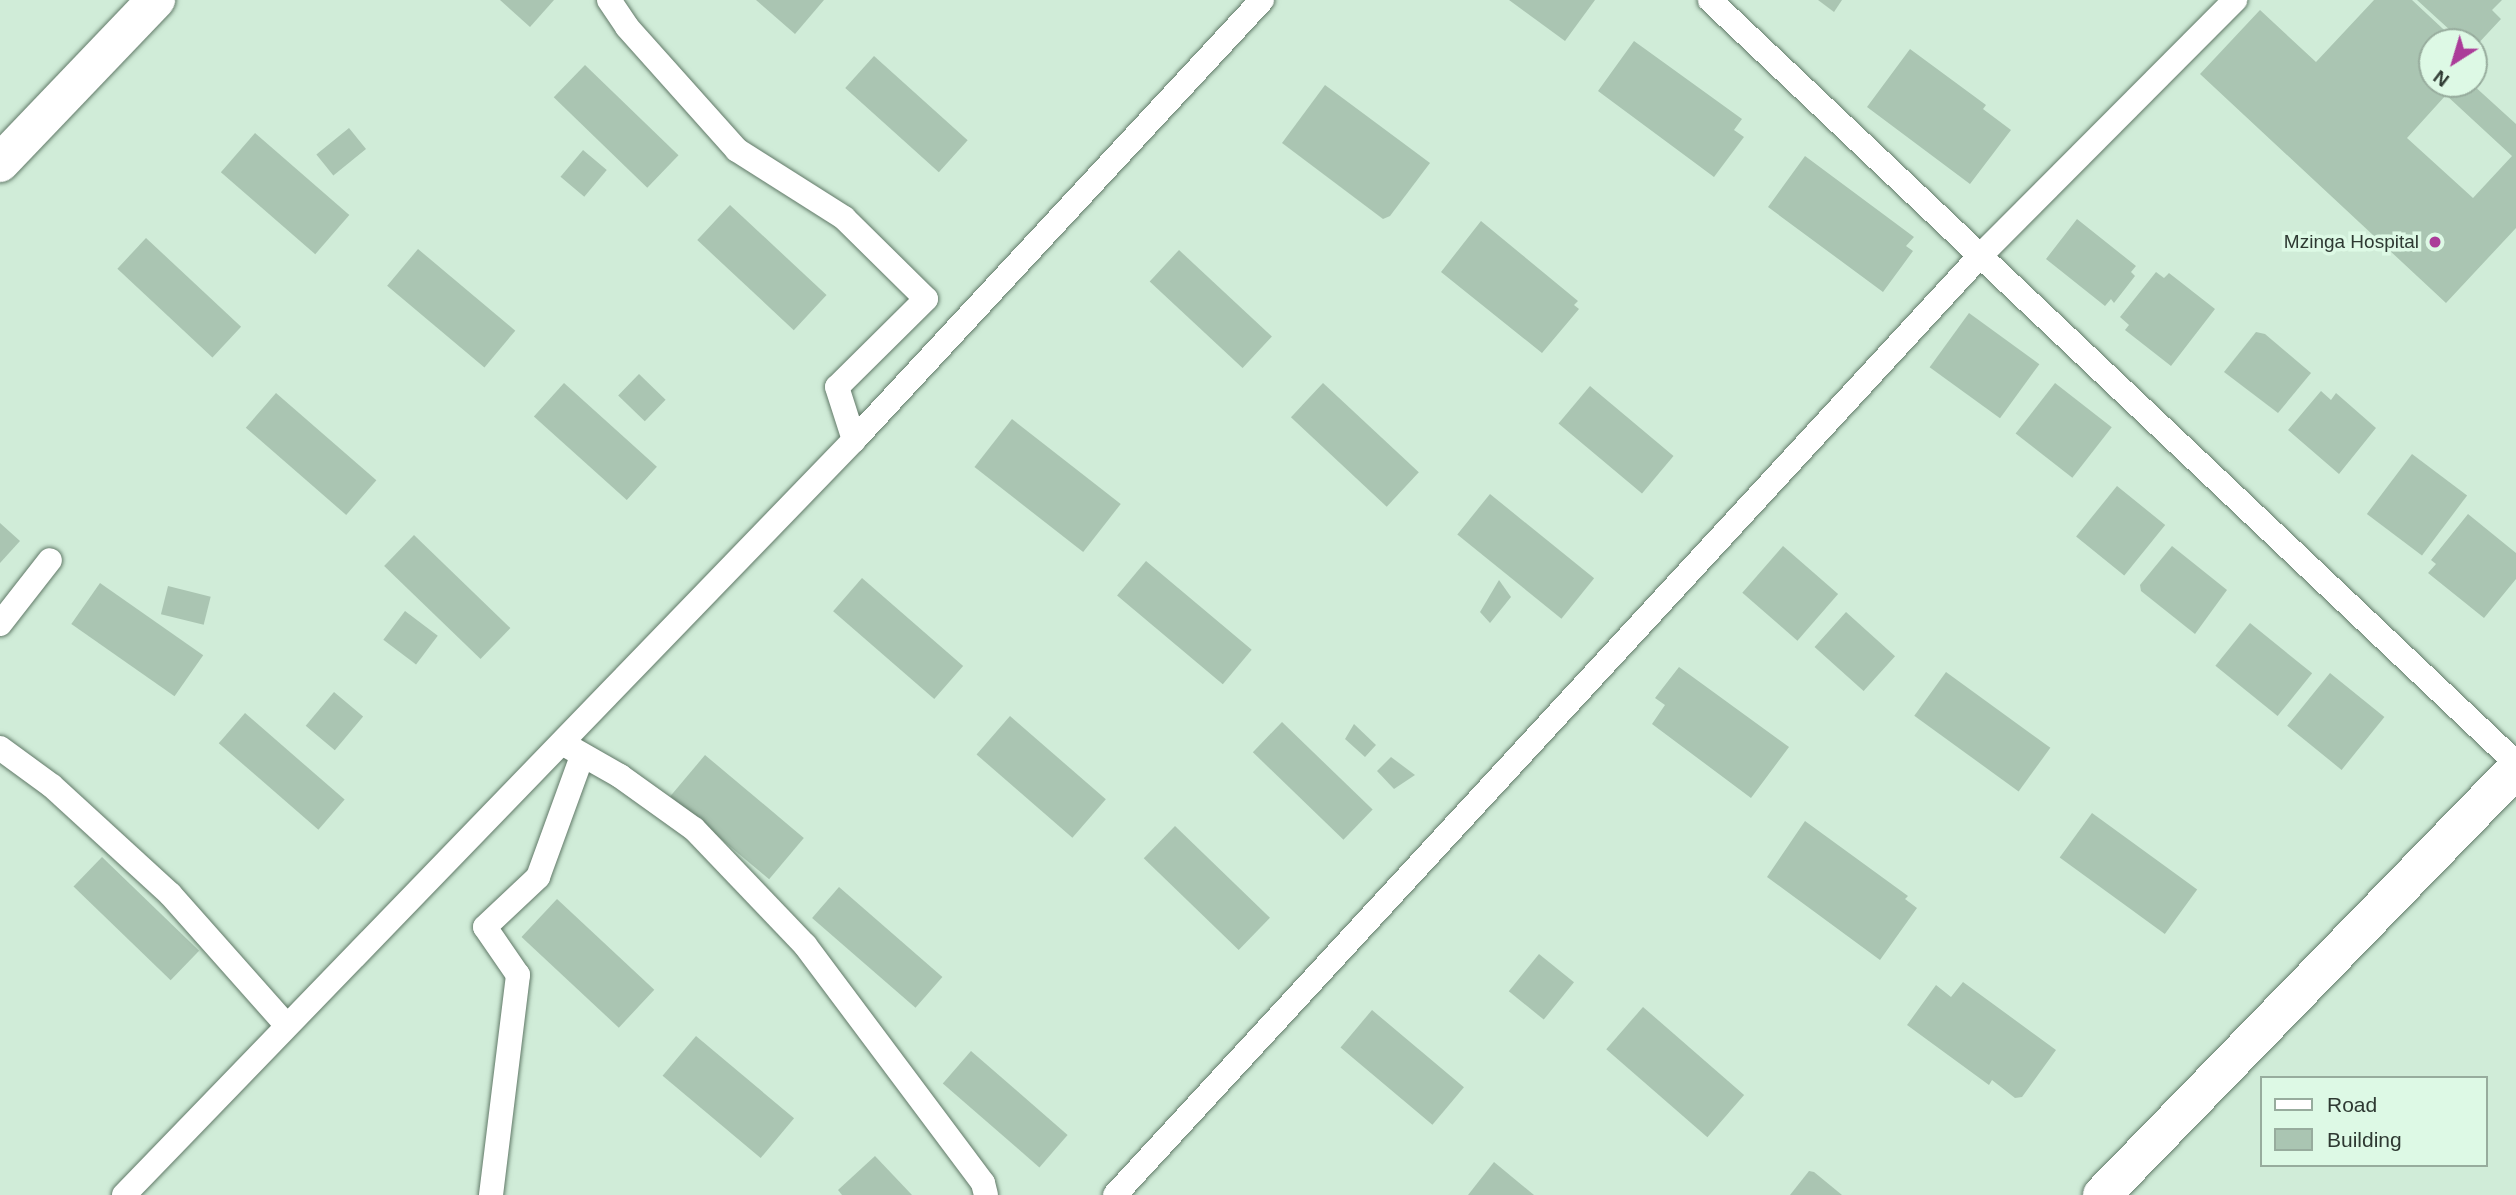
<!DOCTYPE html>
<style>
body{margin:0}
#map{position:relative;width:2516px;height:1195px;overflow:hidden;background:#d0ecd8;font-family:Arial,sans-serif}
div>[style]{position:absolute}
.building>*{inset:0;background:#aac5b2;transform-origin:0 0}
.roads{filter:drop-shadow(0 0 2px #617968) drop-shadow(0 0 2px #617968)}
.lane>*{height:24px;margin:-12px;padding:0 12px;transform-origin:12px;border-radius:12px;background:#fff}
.street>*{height:38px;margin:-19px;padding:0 19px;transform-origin:19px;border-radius:19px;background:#fff}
.dots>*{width:19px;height:19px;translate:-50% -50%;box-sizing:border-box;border:4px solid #ddf9e5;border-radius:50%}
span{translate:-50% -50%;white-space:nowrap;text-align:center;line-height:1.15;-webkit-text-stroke:7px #ddf9e5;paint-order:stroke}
.poi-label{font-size:19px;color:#2e3932}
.right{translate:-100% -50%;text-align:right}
.legend{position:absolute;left:2260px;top:1076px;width:228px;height:91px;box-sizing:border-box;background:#ddf9e5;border:2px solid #97ac9d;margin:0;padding:9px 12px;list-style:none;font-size:21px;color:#2e3932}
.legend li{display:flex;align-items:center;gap:14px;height:35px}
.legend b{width:35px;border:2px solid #97ac9d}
.north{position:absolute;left:2418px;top:28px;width:70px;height:70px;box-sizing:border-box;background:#ddf9e5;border:2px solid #97ac9d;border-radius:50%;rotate:217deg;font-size:19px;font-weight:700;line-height:28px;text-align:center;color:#2e3932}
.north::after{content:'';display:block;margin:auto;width:24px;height:32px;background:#ab3c99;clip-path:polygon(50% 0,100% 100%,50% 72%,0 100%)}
</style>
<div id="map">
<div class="building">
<div style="clip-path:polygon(500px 0,554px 0,530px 27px)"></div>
<div style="clip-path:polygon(756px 0,824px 0,795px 34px)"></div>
<div style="clip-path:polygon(1509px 0,1595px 0,1565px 41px)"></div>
<div style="clip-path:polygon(1818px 0,1842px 0,1834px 12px)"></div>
<div style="clip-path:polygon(evenodd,2374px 0,2412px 0,2457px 42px,2432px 42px,2432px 84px,2472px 84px,2516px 124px,2516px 228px,2446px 303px,2200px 74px,2260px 10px,2316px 62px,2374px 0,2446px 95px,2512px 156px,2473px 198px,2407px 138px,2446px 95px)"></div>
<div style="clip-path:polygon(2417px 0,2502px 0,2492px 10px,2501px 19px,2474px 48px,2474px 42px,2463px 42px)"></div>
<div style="clip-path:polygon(1634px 41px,1742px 119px,1734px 130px,1744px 137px,1714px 177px,1598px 91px)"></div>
<div style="clip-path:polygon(1910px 49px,1986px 105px,1983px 109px,2011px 130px,1970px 184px,1867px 107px)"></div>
<div style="left:874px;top:56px;width:126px;height:43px;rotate:42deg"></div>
<div style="left:585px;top:65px;width:130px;height:45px;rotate:44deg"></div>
<div style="clip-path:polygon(1325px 85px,1430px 163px,1390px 216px,1383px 219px,1282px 143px)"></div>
<div style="left:349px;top:128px;width:27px;height:42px;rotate:51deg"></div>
<div style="left:255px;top:133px;width:125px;height:52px;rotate:41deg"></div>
<div style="left:583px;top:150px;width:31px;height:35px;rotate:40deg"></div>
<div style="clip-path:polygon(1805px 156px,1914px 237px,1906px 246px,1913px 251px,1883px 292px,1768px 207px)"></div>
<div style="left:730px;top:205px;width:132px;height:48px;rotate:43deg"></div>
<div style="clip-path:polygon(2077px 219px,2136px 266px,2131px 272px,2135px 276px,2114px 303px,2111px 299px,2105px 306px,2046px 259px)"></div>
<div style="clip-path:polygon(1481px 221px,1578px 301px,1574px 305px,1579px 309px,1542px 353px,1441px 272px)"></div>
<div style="left:146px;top:238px;width:130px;height:42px;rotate:43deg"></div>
<div style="left:418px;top:249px;width:127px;height:48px;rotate:40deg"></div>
<div style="left:1179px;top:250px;width:127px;height:43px;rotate:43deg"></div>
<div style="clip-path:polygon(2156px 272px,2164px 278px,2169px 273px,2215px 309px,2171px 366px,2125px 330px,2129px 325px,2120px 317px)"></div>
<div style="left:1969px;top:313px;width:87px;height:67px;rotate:36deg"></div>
<div style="clip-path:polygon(2256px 332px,2265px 334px,2311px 373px,2278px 413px,2224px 372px)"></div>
<div style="left:639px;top:374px;width:37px;height:30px;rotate:44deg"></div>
<div style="left:564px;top:383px;width:125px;height:45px;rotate:42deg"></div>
<div style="left:1323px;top:383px;width:131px;height:47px;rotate:43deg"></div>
<div style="left:2055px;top:383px;width:72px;height:64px;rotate:38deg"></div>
<div style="left:1590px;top:386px;width:109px;height:49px;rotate:40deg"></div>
<div style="clip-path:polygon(2321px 391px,2331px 400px,2336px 393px,2376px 428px,2339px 474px,2288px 430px)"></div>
<div style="left:276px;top:393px;width:133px;height:46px;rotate:41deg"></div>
<div style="left:1012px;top:419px;width:138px;height:61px;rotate:38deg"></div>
<div style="left:2412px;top:454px;width:69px;height:75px;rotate:37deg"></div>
<div style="left:2117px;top:486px;width:62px;height:65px;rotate:39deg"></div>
<div style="left:1490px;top:494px;width:134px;height:52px;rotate:39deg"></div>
<div style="clip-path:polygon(2468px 514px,2516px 553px,2516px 579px,2484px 618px,2428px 573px,2436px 564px,2431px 560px)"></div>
<div style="clip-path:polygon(0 523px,20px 541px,0 563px)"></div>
<div style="left:414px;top:535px;width:134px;height:43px;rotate:44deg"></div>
<div style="left:1783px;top:546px;width:73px;height:62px;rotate:41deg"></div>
<div style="clip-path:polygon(2172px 546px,2227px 590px,2195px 634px,2141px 591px,2140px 585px)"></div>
<div style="left:1146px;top:561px;width:138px;height:45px;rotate:40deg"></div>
<div style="left:862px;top:578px;width:134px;height:44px;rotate:41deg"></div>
<div style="clip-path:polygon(1499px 580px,1511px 597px,1490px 623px,1480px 612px)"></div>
<div style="left:100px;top:583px;width:126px;height:50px;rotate:35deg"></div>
<div style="left:168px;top:586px;width:44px;height:29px;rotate:14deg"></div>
<div style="left:405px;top:611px;width:41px;height:36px;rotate:37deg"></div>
<div style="left:1846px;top:612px;width:66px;height:47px;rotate:42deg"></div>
<div style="left:2250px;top:623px;width:80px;height:55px;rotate:39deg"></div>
<div style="clip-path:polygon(1679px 667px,1789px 747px,1751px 798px,1652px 724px,1665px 705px,1655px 698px)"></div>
<div style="left:1946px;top:672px;width:129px;height:54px;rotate:36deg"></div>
<div style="left:2330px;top:673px;width:70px;height:68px;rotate:39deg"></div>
<div style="left:334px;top:692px;width:38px;height:44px;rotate:40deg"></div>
<div style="left:245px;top:713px;width:132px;height:40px;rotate:41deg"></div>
<div style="left:1010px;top:716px;width:127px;height:51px;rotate:41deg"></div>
<div style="left:1282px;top:722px;width:126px;height:42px;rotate:44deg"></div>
<div style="clip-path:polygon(1354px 724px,1376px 745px,1365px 757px,1345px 739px)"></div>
<div style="left:705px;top:755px;width:129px;height:54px;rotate:40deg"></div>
<div style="clip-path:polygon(1391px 757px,1415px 775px,1394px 789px,1377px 771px)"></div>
<div style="left:2092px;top:813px;width:130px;height:55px;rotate:36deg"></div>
<div style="clip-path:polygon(1805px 821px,1908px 896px,1905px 899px,1917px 908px,1880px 960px,1767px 877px)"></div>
<div style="left:1175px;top:826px;width:132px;height:45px;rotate:44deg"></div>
<div style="left:102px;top:857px;width:135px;height:41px;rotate:44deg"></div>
<div style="left:839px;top:887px;width:137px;height:41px;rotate:41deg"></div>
<div style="left:557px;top:899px;width:133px;height:52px;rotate:43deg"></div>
<div style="left:1539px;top:954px;width:45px;height:48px;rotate:39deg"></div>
<div style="clip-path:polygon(1963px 982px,2056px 1050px,2022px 1097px,2015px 1098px,1992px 1080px,1989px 1085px,1907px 1025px,1936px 985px,1951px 997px)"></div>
<div style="left:1643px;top:1007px;width:134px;height:56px;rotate:41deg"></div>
<div style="left:1372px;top:1010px;width:120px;height:49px;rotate:40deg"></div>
<div style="left:696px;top:1036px;width:128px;height:52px;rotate:40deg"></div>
<div style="left:971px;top:1051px;width:128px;height:43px;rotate:41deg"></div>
<div style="clip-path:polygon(875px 1156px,912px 1195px,842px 1195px,838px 1190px)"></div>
<div style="clip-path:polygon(1494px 1162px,1534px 1195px,1468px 1195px)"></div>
<div style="clip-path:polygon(1809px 1171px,1814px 1172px,1842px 1195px,1790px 1195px)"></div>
</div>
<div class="roads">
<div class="lane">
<div style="left:609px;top:0;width:32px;rotate:56deg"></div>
<div style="left:627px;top:27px;width:165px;rotate:48.2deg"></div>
<div style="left:737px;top:150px;width:127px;rotate:32.4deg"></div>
<div style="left:844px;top:218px;width:115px;rotate:44.6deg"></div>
<div style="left:926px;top:299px;width:125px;rotate:135.3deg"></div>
<div style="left:837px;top:387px;width:56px;rotate:72.2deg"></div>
<div style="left:1710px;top:0;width:1110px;rotate:43.43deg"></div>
<div style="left:0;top:624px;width:81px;rotate:-52deg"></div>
<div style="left:562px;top:743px;width:67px;rotate:29.6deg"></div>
<div style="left:620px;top:776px;width:91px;rotate:35.6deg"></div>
<div style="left:694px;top:829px;width:161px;rotate:46.3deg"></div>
<div style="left:805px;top:945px;width:297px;rotate:53.2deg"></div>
<div style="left:983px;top:1183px;width:12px;rotate:76deg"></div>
<div style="left:0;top:748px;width:64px;rotate:36.2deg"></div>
<div style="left:52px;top:786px;width:160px;rotate:42.5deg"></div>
<div style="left:170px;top:894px;width:176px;rotate:48.4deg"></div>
<div style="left:124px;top:1195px;width:1050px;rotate:-45.96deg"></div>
<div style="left:854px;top:440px;width:600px;rotate:-47.16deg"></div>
<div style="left:491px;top:1195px;width:222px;rotate:-83deg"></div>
<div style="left:518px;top:975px;width:58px;rotate:-124.5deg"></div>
<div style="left:485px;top:927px;width:73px;rotate:-43.3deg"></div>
<div style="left:538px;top:877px;width:129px;rotate:-70deg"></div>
<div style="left:1115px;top:1195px;width:1275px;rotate:-47.35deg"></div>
<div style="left:1979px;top:257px;width:363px;rotate:-45.1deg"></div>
</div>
<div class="street">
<div style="left:0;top:163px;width:226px;rotate:-46.3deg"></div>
<div style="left:2102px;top:1195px;width:594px;rotate:-45.82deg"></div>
</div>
</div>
<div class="dots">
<div style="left:2435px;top:242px;background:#ab3c99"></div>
</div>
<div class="poi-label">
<span class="right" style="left:2419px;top:242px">Mzinga Hospital</span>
</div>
<ul class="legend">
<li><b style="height:9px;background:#fff"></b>Road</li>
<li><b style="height:19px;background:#aac5b2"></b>Building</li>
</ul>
<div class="north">N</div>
</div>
